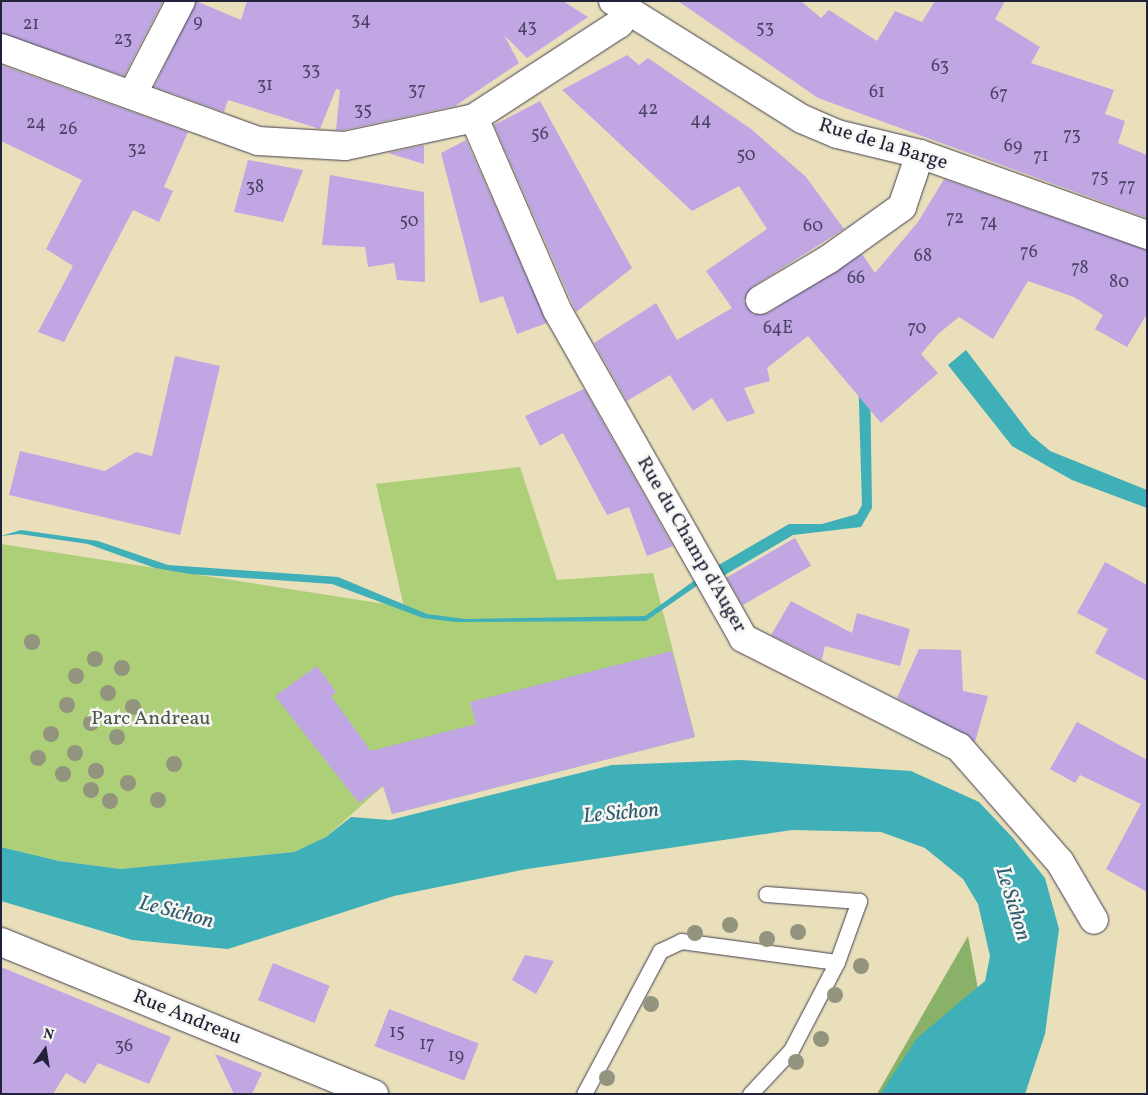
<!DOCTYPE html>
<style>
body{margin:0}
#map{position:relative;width:1148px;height:1095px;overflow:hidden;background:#eadfbb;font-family:Vollkorn,serif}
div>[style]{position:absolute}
.green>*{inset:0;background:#accf78}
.forest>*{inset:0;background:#89b268}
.water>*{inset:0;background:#3fb0b7}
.building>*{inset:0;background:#c0a6e3;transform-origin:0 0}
.roads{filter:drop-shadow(0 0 1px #403e4e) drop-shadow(0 0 1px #403e4e)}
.service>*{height:15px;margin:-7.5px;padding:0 7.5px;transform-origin:7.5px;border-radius:7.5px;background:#fff}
.minor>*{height:28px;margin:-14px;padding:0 14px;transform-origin:14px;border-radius:14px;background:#fff}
.tertiary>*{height:28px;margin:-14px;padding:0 14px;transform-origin:14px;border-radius:14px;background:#fff}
.secondary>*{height:28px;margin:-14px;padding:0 14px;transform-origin:14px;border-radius:14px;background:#fff}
.trees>*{width:16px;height:16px;margin:-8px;border-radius:50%;background:#93947e}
span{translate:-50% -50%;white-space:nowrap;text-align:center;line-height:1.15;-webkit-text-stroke:5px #f6f6f2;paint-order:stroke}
.number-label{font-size:18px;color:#4a4365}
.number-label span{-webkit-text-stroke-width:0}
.street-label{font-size:20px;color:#22223b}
.park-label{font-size:20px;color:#4b564d}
.water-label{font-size:21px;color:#2e5b6d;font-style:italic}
.frame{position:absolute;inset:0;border:2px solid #22223b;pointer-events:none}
.north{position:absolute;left:20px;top:1025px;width:50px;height:50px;-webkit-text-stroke:4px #f6f6f2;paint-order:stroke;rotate:13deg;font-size:14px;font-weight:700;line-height:20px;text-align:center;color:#22223b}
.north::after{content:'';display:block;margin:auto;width:18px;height:22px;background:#22223b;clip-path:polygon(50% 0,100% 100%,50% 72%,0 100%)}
</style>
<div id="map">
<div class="green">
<div style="clip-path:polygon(520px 467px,557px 580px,653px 573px,695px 737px,392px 814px,383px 786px,326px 837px,294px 852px,121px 869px,59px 861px,1px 847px,1px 544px,404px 607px,376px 484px)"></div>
</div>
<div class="forest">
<div style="clip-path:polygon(968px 936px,998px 1094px,877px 1094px)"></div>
</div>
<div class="water">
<div style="clip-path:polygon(966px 350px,1031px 435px,1050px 451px,1147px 490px,1147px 508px,1072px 480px,1012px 446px,948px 365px)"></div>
<div style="clip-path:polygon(858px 371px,870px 372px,872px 508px,861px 527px,793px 535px,723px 576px,717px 566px,789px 524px,822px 524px,857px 514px,862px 505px)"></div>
<div style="clip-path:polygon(21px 530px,98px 541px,168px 565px,338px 577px,427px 614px,465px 619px,645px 616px,695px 580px,698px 585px,646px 621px,456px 622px,423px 618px,332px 584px,190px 574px,155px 568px,88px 544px,19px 534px,1px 536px)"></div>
<div style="clip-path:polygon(741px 760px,911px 771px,979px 802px,1013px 838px,1045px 878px,1059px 929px,1045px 1034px,1025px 1094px,880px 1094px,917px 1038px,985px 981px,990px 956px,978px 904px,963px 879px,925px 848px,881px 832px,792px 830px,527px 869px,394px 896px,228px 949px,132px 940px,1px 901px,1px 847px,59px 861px,121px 869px,294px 852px,326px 837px,351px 817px,390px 820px,612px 765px)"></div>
</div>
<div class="building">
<div style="clip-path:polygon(1px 1px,163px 1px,124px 76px,1px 33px)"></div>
<div style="clip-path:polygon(196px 1px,241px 20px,247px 1px,563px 1px,588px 17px,527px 58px,504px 35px,519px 63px,455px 106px,344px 130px,336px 130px,340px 90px,336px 89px,320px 129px,228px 100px,224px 112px,154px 87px)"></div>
<div style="clip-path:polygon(678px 1px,801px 1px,821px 18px,829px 10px,877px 41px,895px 11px,922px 22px,935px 1px,1005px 1px,995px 19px,1040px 47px,1031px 63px,1114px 90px,1105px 114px,1125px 121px,1118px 143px,1147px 155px,1147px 218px,818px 98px)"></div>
<div style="clip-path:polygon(627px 55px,639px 65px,648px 58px,751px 129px,806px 177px,844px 229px,752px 287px,744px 301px,753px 314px,768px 313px,862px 254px,875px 273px,918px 222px,944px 179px,1147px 250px,1147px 314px,1127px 347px,1095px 329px,1103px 315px,1074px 297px,1028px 281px,993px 339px,959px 317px,938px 334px,921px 354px,938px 373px,881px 423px,808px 336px,767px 368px,770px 381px,744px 388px,755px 413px,727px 422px,712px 398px,693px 411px,670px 375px,627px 401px,594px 343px,656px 303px,677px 340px,732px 308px,706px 271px,767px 229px,739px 186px,692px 211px,562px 90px)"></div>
<div style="clip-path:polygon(1px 65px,188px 132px,164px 187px,173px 191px,159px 222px,133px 210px,64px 342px,38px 332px,73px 266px,46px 249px,82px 180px,1px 141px)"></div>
<div style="clip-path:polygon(540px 101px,632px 268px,576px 312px,494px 125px)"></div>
<div style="clip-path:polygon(466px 140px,547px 323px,517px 334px,503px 296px,480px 303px,441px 153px)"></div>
<div style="clip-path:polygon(424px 145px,424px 164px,388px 153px)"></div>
<div style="clip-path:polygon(248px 160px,303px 170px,283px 222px,234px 212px)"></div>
<div style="clip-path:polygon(330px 175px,424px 192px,425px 282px,397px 280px,394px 263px,368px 267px,365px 247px,322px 245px)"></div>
<div style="clip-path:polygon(175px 356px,220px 366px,180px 535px,9px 495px,20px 451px,105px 471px,136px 452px,152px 456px)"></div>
<div style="clip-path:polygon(584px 389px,673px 546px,647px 556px,629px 507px,607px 515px,563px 433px,540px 446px,525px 416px)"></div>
<div style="left:795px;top:538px;width:32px;height:79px;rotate:60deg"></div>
<div style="clip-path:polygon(1105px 562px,1147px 585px,1147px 681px,1095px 653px,1108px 629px,1077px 613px)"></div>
<div style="clip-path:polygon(791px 601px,852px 633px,857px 613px,910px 629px,900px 666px,825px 646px,822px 660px,771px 635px)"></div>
<div style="clip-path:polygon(919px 649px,961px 650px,963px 691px,988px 696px,975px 742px,897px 698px)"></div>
<div style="clip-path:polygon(672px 651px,695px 737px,392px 814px,383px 786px,359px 803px,275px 696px,317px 666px,336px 692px,331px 696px,371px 751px,476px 724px,470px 702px)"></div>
<div style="clip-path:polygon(1077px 722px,1147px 760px,1147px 892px,1106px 869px,1141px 804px,1080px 775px,1075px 783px,1050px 769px)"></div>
<div style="clip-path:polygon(525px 955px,554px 961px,536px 994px,512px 980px)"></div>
<div style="left:273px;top:963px;width:61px;height:40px;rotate:22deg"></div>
<div style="clip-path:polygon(1px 967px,171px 1037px,149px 1084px,98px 1063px,85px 1084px,66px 1073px,53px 1094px,1px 1094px)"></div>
<div style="left:389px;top:1009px;width:96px;height:40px;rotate:21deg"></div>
<div style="clip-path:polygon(215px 1054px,262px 1073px,252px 1094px,234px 1094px)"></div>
</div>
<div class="roads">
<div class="service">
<div style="left:584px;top:1094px;width:162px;rotate:-62deg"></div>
<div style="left:660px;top:951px;width:23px;rotate:-25deg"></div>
<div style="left:681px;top:941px;width:157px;rotate:7.7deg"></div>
<div style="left:750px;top:1094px;width:60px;rotate:-47deg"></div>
<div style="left:791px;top:1050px;width:99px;rotate:-62.4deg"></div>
<div style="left:837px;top:962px;width:65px;rotate:-70.2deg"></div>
<div style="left:859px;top:901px;width:93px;rotate:-175.7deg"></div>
</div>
<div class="minor">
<div style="left:132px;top:95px;width:106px;rotate:-62.5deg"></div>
<div style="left:474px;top:118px;width:209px;rotate:66.6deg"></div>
<div style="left:557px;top:310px;width:377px;rotate:60.4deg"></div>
<div style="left:743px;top:638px;width:242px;rotate:26.8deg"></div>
<div style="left:959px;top:747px;width:153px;rotate:48.7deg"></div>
<div style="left:1060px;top:862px;width:67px;rotate:59.6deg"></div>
<div style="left:760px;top:300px;width:80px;rotate:-30.7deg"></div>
<div style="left:829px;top:259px;width:90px;rotate:-35.5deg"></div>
<div style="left:902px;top:207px;width:56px;rotate:-71.2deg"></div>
</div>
<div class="tertiary">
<div style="left:1px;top:48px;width:273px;rotate:19.9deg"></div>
<div style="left:258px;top:141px;width:87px;rotate:3.3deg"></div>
<div style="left:345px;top:146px;width:132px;rotate:-12.2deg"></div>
<div style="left:474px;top:118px;width:173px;rotate:-33deg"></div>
<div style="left:619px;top:24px;width:16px;rotate:-50deg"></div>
<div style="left:1px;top:942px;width:403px;rotate:22.2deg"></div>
</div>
<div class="secondary">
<div style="left:613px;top:1px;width:223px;rotate:32deg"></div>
<div style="left:802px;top:119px;width:38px;rotate:23deg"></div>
<div style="left:837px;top:134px;width:85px;rotate:13.5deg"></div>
<div style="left:920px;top:154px;width:241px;rotate:19.6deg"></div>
</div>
</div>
<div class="trees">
<div style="left:32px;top:642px"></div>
<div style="left:95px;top:659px"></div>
<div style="left:122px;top:668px"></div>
<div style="left:76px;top:676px"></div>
<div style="left:108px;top:693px"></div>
<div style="left:67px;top:705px"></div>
<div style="left:133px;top:707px"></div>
<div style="left:91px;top:723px"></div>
<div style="left:51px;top:734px"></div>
<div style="left:117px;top:737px"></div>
<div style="left:75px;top:753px"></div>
<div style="left:38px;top:758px"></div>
<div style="left:174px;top:764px"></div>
<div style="left:96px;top:771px"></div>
<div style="left:63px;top:774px"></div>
<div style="left:128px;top:783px"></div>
<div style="left:91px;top:790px"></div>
<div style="left:158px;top:800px"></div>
<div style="left:110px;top:801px"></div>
<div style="left:730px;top:925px"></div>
<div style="left:798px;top:932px"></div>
<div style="left:695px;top:933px"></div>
<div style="left:767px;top:939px"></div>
<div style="left:861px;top:966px"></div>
<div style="left:835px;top:995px"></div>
<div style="left:651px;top:1004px"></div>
<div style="left:821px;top:1039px"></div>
<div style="left:796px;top:1062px"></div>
<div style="left:607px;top:1078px"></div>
</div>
<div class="number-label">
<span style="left:361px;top:21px">34</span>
<span style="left:198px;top:23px">9</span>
<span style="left:31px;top:25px">21</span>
<span style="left:527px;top:28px">43</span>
<span style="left:765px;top:29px">53</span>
<span style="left:123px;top:40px">23</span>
<span style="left:940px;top:67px">63</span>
<span style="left:311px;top:71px">33</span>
<span style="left:265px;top:86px">31</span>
<span style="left:417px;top:91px">37</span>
<span style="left:877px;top:93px">61</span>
<span style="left:999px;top:95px">67</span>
<span style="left:648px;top:110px">42</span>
<span style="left:363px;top:111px">35</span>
<span style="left:701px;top:121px">44</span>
<span style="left:36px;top:124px">24</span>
<span style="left:68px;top:130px">26</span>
<span style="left:540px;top:135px">56</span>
<span style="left:1072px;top:136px">73</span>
<span style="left:1013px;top:147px">69</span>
<span style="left:137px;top:150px">32</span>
<span style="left:746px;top:156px">50</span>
<span style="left:1041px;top:157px">71</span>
<span style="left:1100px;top:178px">75</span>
<span style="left:1127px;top:187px">77</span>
<span style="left:255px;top:188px">38</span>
<span style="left:955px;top:219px">72</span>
<span style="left:409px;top:222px">50</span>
<span style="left:989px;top:223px">74</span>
<span style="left:813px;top:227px">60</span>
<span style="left:1029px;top:253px">76</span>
<span style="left:923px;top:257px">68</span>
<span style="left:1080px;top:269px">78</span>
<span style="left:856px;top:279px">66</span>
<span style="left:1119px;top:283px">80</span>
<span style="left:778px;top:329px">64E</span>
<span style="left:917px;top:329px">70</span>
<span style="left:397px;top:1033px">15</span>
<span style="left:427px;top:1045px">17</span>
<span style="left:124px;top:1047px">36</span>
<span style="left:456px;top:1057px">19</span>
</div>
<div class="street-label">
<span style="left:883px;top:145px;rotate:17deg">Rue de la Barge</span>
<span style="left:691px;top:545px;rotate:60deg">Rue du Champ d'Auger</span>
<span style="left:187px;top:1018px;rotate:22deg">Rue Andreau</span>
</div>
<div class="park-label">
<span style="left:151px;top:719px">Parc Andreau</span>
</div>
<div class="water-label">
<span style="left:621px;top:814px;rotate:-5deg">Le Sichon</span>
<span style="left:1012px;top:904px;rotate:73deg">Le Sichon</span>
<span style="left:176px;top:913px;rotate:15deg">Le Sichon</span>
</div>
<div class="frame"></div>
<div class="north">N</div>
</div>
